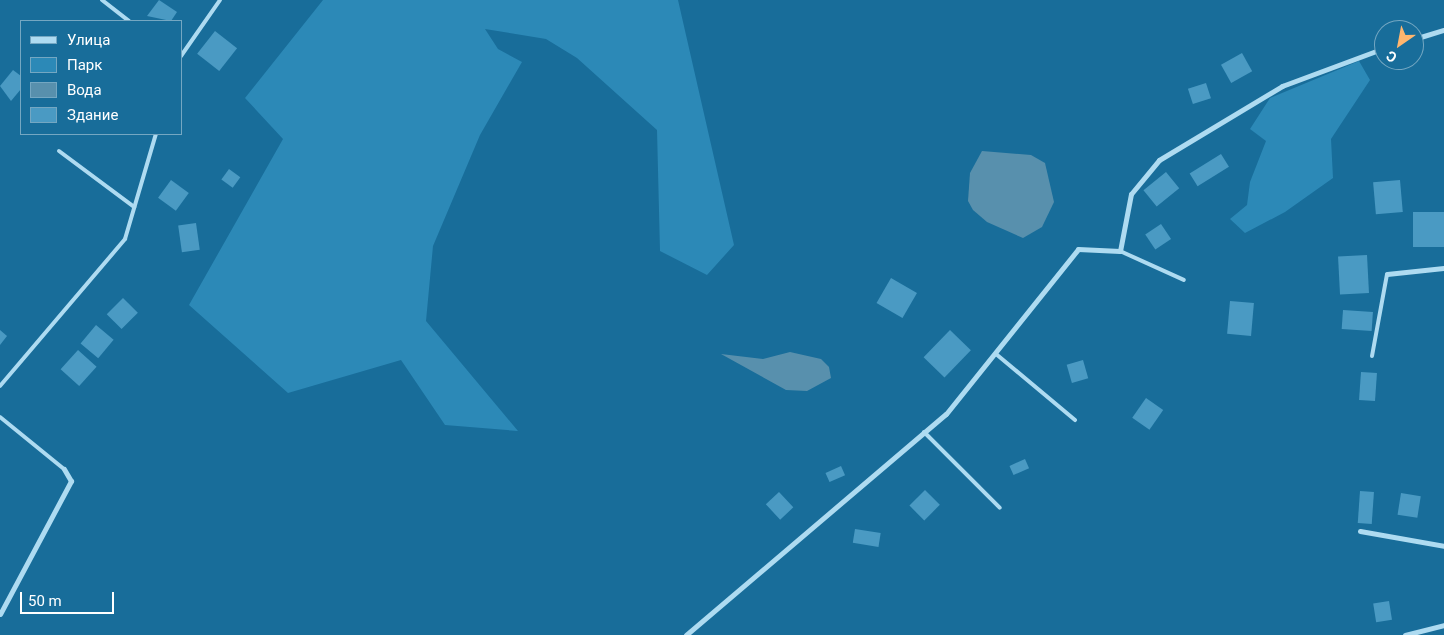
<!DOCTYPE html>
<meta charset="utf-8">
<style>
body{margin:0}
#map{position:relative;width:1444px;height:635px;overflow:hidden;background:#186d9a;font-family:Roboto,sans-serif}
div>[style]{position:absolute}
.green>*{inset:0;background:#2c89b7}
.water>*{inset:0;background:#5890ad}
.building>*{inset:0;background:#4a9ac3;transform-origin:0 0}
.lane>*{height:4px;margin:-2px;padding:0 2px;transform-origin:2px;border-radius:2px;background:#aedbf1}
.street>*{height:5px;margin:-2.5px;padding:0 2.5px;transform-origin:2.5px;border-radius:2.5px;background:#aedbf1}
span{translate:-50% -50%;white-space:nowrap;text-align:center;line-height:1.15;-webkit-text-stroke:5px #186d9a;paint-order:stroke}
.legend{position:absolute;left:20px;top:20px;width:162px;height:115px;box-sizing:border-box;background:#186d9a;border:1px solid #74a7c2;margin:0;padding:6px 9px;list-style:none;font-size:15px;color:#fff}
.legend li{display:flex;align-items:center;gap:10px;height:25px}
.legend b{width:25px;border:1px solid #74a7c2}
.north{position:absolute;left:1374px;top:20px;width:50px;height:50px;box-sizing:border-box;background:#186d9a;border:1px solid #74a7c2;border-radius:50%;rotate:213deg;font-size:14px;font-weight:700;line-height:20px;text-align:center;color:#fff}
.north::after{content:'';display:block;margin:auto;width:18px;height:22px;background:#ffb66e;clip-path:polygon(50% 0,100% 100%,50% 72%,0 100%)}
.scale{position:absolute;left:20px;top:592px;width:94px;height:22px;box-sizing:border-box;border:2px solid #fff;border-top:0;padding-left:6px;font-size:15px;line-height:18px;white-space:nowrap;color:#fff;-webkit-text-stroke:4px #186d9a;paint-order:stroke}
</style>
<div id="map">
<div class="green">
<div style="clip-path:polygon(323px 0,678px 0,734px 245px,707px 275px,660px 251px,657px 130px,577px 58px,546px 39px,485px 29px,498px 49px,522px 62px,480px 135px,433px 246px,426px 321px,518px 431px,445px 425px,401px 360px,288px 393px,189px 305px,283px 139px,245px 98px)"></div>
<div style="clip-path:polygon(1359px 61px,1370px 80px,1331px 139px,1333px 178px,1285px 212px,1245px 233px,1230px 219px,1247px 205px,1250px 182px,1266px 141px,1250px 129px,1270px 98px)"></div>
</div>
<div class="water">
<div style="clip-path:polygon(982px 151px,1031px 155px,1045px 163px,1054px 202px,1042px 227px,1023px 238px,987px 222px,973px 210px,968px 201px,970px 173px)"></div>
<div style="clip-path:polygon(790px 352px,821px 359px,829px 367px,831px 378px,807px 391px,786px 390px,721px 354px,763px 359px)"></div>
</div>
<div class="building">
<div style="clip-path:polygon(159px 0,177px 12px,171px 21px,147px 16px)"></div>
<div style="left:215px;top:31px;width:28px;height:29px;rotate:38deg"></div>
<div style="left:1242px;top:53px;width:21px;height:24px;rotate:61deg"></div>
<div style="clip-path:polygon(13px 70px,21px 76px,21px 89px,11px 101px,0 86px)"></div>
<div style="left:1206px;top:83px;width:16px;height:19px;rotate:72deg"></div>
<div style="left:1221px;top:154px;width:15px;height:37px;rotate:58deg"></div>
<div style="left:229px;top:169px;width:14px;height:13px;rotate:36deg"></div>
<div style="left:1166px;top:172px;width:21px;height:29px;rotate:51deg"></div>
<div style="left:171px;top:180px;width:22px;height:22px;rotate:36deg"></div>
<div style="left:1400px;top:180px;width:32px;height:27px;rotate:85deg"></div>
<div style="left:1444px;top:212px;width:35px;height:31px;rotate:90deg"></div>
<div style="left:196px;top:223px;width:27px;height:18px;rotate:82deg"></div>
<div style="left:1161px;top:224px;width:18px;height:19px;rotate:56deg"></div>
<div style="left:1367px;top:255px;width:38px;height:29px;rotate:87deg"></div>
<div style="left:891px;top:278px;width:30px;height:29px;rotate:30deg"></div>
<div style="left:123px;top:298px;width:21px;height:23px;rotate:45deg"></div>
<div style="left:1230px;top:301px;width:24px;height:33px;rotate:5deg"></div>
<div style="left:1343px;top:310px;width:30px;height:19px;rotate:4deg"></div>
<div style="left:96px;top:325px;width:23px;height:24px;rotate:40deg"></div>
<div style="clip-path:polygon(0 330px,7px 336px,0 345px)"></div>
<div style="left:950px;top:330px;width:29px;height:38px;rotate:44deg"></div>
<div style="left:78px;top:350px;width:25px;height:26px;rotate:42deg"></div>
<div style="left:1083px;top:360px;width:19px;height:17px;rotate:74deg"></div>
<div style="left:1361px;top:372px;width:16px;height:28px;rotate:4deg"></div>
<div style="left:1146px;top:398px;width:21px;height:24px;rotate:35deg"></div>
<div style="left:1025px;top:459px;width:10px;height:17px;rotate:66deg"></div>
<div style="left:841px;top:466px;width:10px;height:17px;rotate:66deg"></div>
<div style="left:925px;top:490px;width:21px;height:22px;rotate:45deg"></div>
<div style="left:1360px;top:491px;width:14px;height:32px;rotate:4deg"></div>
<div style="left:779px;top:492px;width:21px;height:18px;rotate:47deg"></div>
<div style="left:1401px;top:493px;width:20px;height:22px;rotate:9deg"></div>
<div style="left:855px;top:529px;width:26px;height:14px;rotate:9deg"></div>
<div style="left:1389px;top:601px;width:19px;height:16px;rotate:81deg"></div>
</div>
<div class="lane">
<div style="left:102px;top:0;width:34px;rotate:38deg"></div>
<div style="left:181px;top:56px;width:68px;rotate:-55.1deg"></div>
<div style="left:59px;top:151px;width:94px;rotate:36.7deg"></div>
<div style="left:1120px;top:251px;width:70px;rotate:24.4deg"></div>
<div style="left:996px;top:354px;width:103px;rotate:39.9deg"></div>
<div style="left:1372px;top:356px;width:83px;rotate:-79.6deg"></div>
<div style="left:0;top:386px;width:193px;rotate:-49.6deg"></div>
<div style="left:125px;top:239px;width:109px;rotate:-73.6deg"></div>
<div style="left:0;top:417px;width:82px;rotate:39.1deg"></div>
<div style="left:924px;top:432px;width:107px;rotate:45deg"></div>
</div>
<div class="street">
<div style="left:1414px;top:39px;width:31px;rotate:-17deg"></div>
<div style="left:1387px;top:274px;width:57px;rotate:-6deg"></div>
<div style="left:1360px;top:531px;width:85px;rotate:10.1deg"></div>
<div style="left:0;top:614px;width:151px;rotate:-61.9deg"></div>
<div style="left:71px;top:481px;width:14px;rotate:-120deg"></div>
<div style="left:686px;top:635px;width:341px;rotate:-40.4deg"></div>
<div style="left:946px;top:414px;width:211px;rotate:-51.3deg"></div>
<div style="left:1078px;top:249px;width:42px;rotate:2.7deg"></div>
<div style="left:1120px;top:251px;width:58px;rotate:-79.1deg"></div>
<div style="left:1131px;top:194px;width:44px;rotate:-50.5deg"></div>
<div style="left:1159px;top:160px;width:144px;rotate:-31deg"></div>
<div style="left:1282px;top:86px;width:109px;rotate:-20.4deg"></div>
<div style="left:1405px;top:635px;width:40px;rotate:-14.4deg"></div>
</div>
<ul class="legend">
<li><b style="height:6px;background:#aedbf1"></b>Улица</li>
<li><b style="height:14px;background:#2c89b7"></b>Парк</li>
<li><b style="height:14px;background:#5890ad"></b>Вода</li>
<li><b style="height:14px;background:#4a9ac3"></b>Здание</li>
</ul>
<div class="north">С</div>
<div class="scale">50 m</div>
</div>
